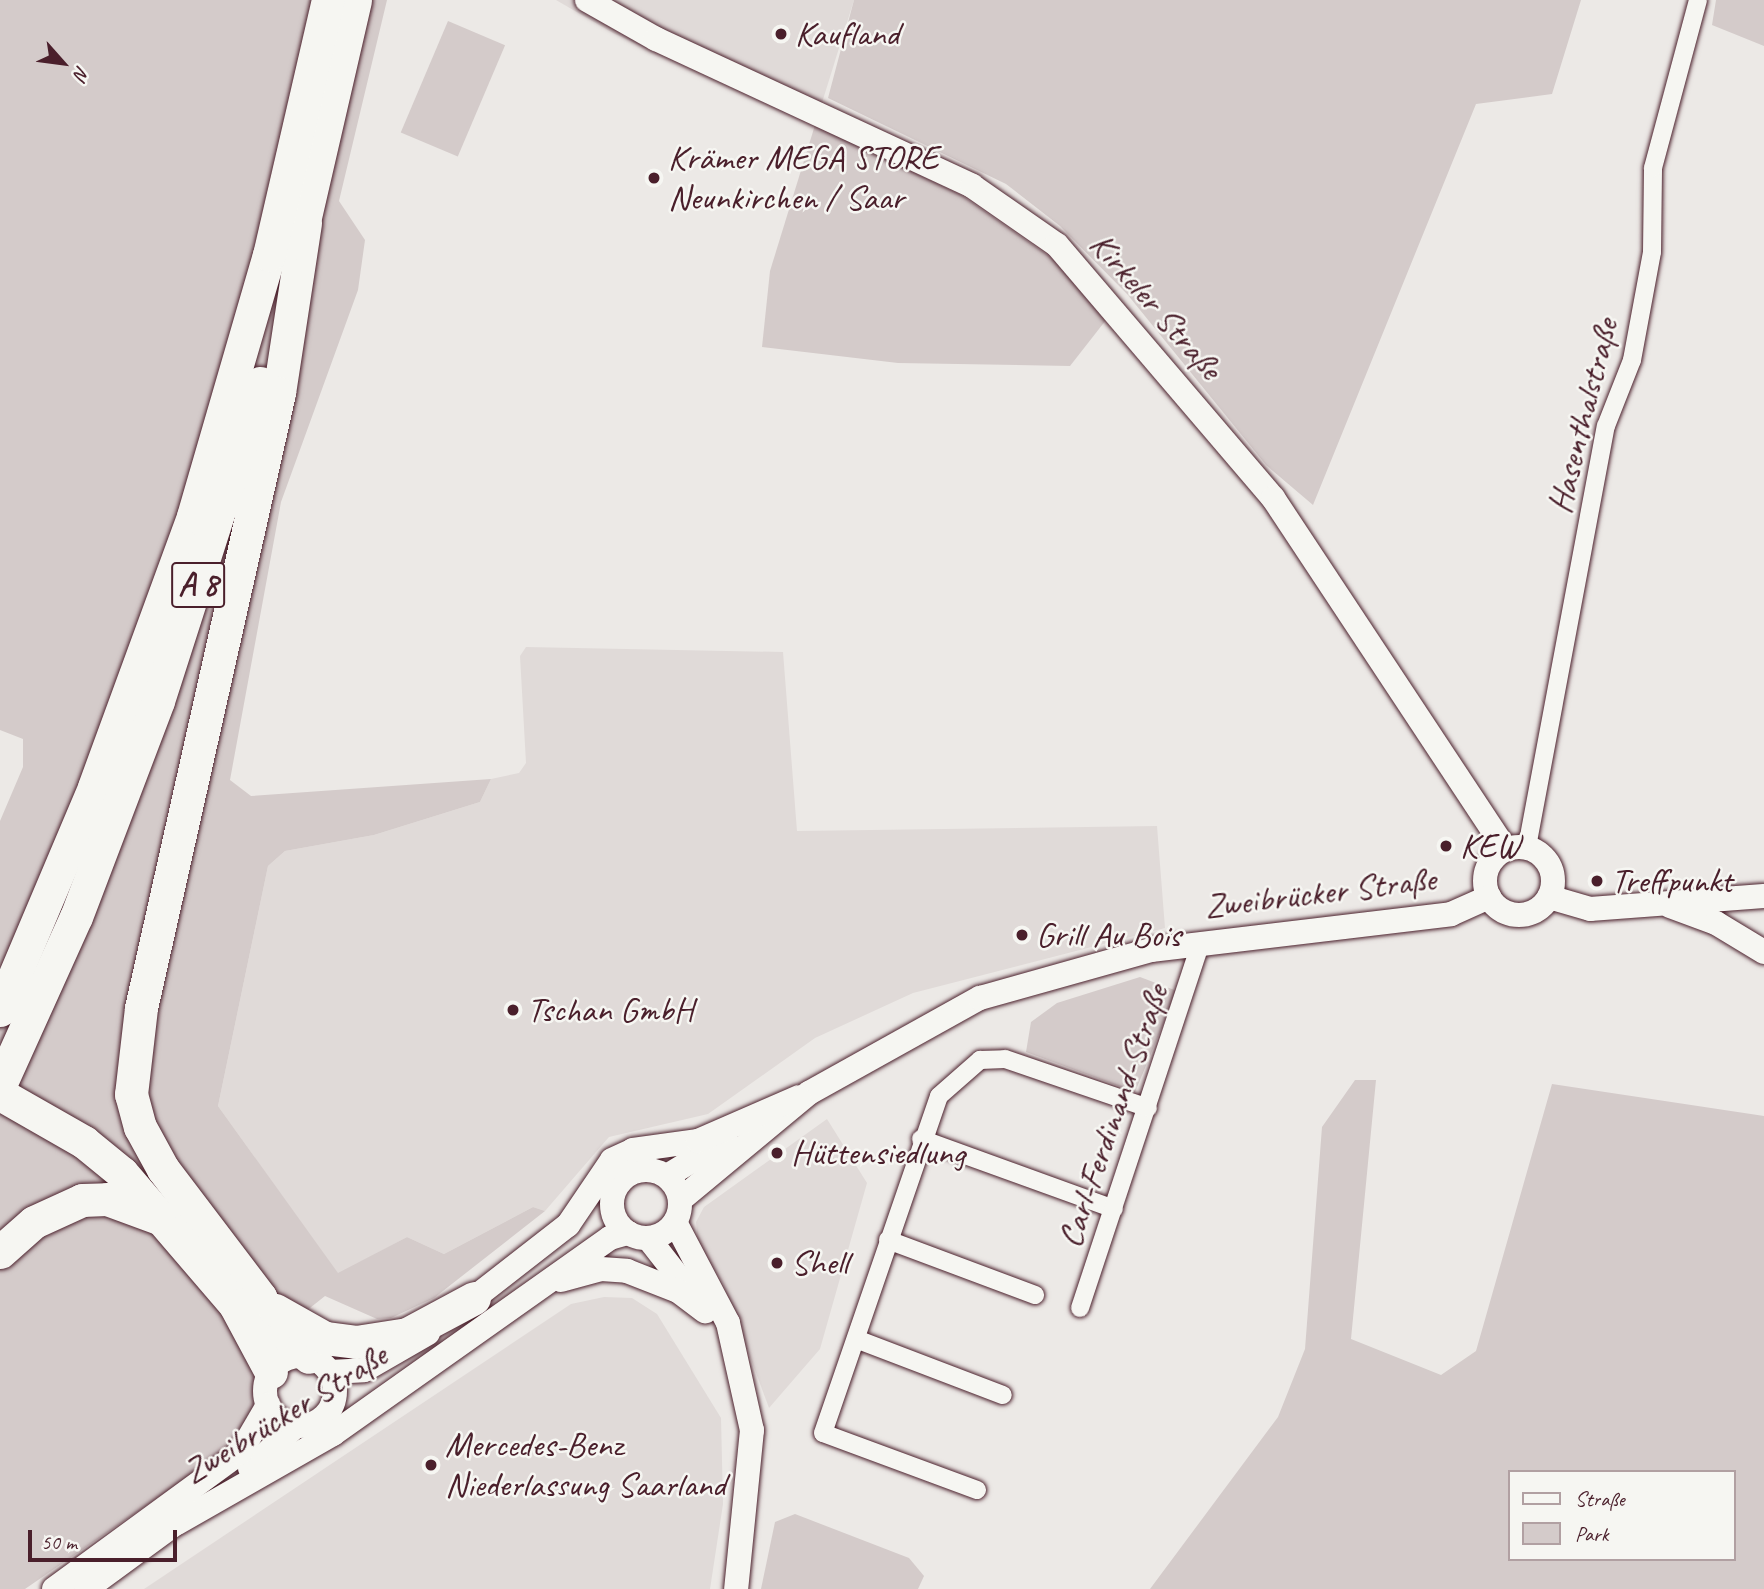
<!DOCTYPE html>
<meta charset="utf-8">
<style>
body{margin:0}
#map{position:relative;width:1764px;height:1589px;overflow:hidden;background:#ece9e6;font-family:Caveat,sans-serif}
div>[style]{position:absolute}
.built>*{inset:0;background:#e0dad8}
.green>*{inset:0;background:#d4cbca;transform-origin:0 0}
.roads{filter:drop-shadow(0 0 2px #4a1f2b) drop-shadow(0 0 2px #4a1f2b)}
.street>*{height:18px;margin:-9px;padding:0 9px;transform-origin:9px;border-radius:9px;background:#f6f6f2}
.secondary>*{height:24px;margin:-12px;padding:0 12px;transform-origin:12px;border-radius:12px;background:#f6f6f2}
.secondary>.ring{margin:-12px;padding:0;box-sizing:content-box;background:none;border:24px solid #f6f6f2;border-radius:50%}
.highway>*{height:33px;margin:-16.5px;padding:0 16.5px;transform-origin:16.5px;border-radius:16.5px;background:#f6f6f2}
.dots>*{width:19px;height:19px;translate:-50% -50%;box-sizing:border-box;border:4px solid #f6f6f2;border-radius:50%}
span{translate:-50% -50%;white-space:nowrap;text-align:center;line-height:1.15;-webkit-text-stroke:5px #f6f6f2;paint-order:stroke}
.shield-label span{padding:2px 5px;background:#f6f6f2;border:2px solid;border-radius:5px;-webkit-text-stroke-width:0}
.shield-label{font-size:33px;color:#4a1f2b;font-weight:700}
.poi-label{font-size:35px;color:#4a1f2b}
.left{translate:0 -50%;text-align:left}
.street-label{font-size:35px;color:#4a1f2b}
.legend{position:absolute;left:1508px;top:1470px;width:228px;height:91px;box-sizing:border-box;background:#f6f6f2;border:2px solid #b1a0a2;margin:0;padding:9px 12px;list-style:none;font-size:21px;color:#4a1f2b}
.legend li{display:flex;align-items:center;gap:14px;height:35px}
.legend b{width:35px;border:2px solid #b1a0a2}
.north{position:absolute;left:28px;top:28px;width:70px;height:70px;-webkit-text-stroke:5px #f6f6f2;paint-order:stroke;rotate:118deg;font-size:19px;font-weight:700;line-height:28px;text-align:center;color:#4a1f2b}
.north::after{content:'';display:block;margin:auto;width:24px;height:32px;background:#4a1f2b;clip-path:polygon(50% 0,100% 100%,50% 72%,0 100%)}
.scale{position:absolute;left:28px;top:1530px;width:149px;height:32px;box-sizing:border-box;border:4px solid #4a1f2b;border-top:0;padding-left:9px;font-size:21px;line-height:24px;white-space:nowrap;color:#4a1f2b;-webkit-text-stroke:5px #f6f6f2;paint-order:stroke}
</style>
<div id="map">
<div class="built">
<div style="clip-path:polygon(556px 0,854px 0,815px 125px,613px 33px)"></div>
<div style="clip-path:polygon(526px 647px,783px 652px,797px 831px,1157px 826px,1165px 928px,913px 993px,815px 1038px,708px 1114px,609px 1137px,545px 1211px,533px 1207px,444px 1254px,407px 1237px,338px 1274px,218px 1106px,268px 866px,285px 851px,374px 835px,480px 802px,491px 779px,519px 773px,526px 763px,520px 656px)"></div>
<div style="clip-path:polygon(827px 1119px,867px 1183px,820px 1349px,769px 1408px,723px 1283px,698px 1244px,696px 1222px,704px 1207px)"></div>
<div style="clip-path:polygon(604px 1297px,632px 1298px,657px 1314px,721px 1418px,723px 1504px,710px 1589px,144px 1589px,571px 1304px)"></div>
</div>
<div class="green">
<div style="clip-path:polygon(0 0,387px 0,339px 201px,365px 240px,358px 290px,281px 502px,230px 780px,251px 796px,491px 779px,480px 802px,374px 835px,285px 851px,268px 866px,218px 1106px,338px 1273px,407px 1237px,444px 1254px,533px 1207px,545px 1211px,434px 1298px,391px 1318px,377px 1319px,325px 1296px,257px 1350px,252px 1422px,227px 1450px,25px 1589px,0 1589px,0 821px,23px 767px,23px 739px,0 730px)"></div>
<div style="clip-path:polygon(854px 0,1581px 0,1552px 94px,1476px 104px,1313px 505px,1266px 465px,1127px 294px,1060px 226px,1006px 184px,828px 98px)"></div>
<div style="clip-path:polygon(1716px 0,1764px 0,1764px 46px,1712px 25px)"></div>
<div style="left:448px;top:21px;width:62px;height:121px;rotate:23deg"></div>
<div style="clip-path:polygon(815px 125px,961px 195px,1059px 263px,1106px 320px,1070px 366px,898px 363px,762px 347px,770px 271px)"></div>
<div style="clip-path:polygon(1140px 977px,1177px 991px,1135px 1092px,1026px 1052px,1031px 1022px,1057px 1003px)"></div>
<div style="clip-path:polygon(evenodd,1355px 1080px,1376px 1080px,1351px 1339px,1441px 1375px,1476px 1351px,1552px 1084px,1764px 1116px,1764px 1589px,1150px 1589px,1278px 1417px,1305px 1349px,1322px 1127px,1355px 1080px,1510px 1472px,1734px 1472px,1734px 1559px,1510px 1559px,1510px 1472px)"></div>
<div style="clip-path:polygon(795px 1514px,909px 1558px,924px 1576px,918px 1589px,761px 1589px,775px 1522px)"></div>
</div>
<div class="roads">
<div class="street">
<div style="left:1527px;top:847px;width:428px;rotate:-79.4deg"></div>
<div style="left:1606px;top:426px;width:71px;rotate:-68.5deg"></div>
<div style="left:1632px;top:360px;width:110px;rotate:-79.5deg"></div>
<div style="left:1652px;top:252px;width:84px;rotate:-89.3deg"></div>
<div style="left:1653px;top:168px;width:174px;rotate:-75deg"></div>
<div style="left:921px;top:1139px;width:205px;rotate:19.9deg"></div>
<div style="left:888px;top:1240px;width:157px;rotate:20.5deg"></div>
<div style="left:1080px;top:1308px;width:385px;rotate:-71.7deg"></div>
<div style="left:856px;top:1339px;width:157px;rotate:20.9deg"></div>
<div style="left:977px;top:1490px;width:164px;rotate:-159.7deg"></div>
<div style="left:823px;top:1433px;width:356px;rotate:-71deg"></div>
<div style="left:939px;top:1096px;width:55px;rotate:-41.3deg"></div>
<div style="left:980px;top:1060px;width:25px;rotate:-2deg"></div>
<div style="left:1005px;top:1059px;width:151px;rotate:18.9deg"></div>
</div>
<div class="secondary">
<div style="left:587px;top:0;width:79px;rotate:29.5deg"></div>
<div style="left:656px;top:39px;width:349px;rotate:24.9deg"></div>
<div style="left:972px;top:186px;width:103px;rotate:34.8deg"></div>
<div style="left:1057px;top:245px;width:333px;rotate:49.5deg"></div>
<div style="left:1273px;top:498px;width:421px;rotate:56.5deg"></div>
<div class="ring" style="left:1485px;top:847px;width:44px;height:44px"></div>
<div style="left:1549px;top:897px;width:43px;rotate:16.3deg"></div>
<div style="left:1590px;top:909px;width:174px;rotate:-4.3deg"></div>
<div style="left:1670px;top:906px;width:49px;rotate:20.3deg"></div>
<div style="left:1716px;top:923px;width:56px;rotate:31.1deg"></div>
<div class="ring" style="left:612px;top:1170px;width:44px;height:44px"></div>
<div style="left:667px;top:1176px;width:69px;rotate:-31.4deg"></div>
<div style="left:680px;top:1200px;width:168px;rotate:-39.7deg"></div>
<div style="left:809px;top:1093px;width:196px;rotate:-29.1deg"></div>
<div style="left:980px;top:998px;width:178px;rotate:-15.7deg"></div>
<div style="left:1151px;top:950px;width:302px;rotate:-6.8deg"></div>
<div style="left:1451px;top:914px;width:42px;rotate:-24.1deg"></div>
<div style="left:675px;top:1222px;width:114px;rotate:62.3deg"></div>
<div style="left:728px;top:1323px;width:110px;rotate:77.4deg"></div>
<div style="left:752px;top:1430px;width:160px;rotate:95.7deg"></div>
<div style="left:648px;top:1238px;width:76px;rotate:51.9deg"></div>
<div style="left:561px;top:1280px;width:41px;rotate:-15.4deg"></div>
<div style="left:601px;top:1269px;width:26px;rotate:4deg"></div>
<div style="left:627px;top:1271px;width:55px;rotate:21.4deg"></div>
<div style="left:678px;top:1291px;width:34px;rotate:37deg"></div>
<div style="left:460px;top:1309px;width:137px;rotate:-37.9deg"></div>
<div style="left:568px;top:1225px;width:78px;rotate:-55.9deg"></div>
<div style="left:612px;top:1160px;width:23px;rotate:-25deg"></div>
<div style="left:633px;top:1150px;width:66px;rotate:-7.9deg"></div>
<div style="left:698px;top:1141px;width:110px;rotate:-23.5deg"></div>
<div class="ring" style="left:265px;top:1356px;width:46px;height:46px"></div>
<div style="left:330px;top:1372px;width:34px;rotate:-3deg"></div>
<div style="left:364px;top:1370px;width:74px;rotate:-30deg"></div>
<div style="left:250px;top:1468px;width:62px;rotate:-42.4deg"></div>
<div style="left:177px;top:1523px;width:180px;rotate:-29.7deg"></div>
<div style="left:333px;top:1434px;width:339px;rotate:-35.3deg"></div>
<div style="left:610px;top:1238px;width:19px;rotate:-16deg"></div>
<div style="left:54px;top:1589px;width:230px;rotate:-36.2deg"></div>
<div style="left:240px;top:1453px;width:56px;rotate:-59.7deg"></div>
<div style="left:86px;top:1589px;width:129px;rotate:-36.2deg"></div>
</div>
<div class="highway">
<div style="left:305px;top:223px;width:172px;rotate:98.7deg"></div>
<div style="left:279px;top:393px;width:630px;rotate:102.65deg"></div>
<div style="left:141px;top:1008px;width:87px;rotate:96.6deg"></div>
<div style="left:131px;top:1094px;width:34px;rotate:75deg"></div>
<div style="left:140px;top:1127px;width:48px;rotate:61.3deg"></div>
<div style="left:163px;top:1169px;width:161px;rotate:52.8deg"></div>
<div style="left:260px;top:1297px;width:31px;rotate:65deg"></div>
<div style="left:273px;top:1325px;width:48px;rotate:41.6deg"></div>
<div style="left:299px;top:243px;width:249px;rotate:-77deg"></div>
<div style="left:0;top:1010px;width:242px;rotate:-67.1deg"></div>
<div style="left:94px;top:787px;width:289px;rotate:-69.9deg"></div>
<div style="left:193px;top:516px;width:272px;rotate:-73.8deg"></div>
<div style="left:269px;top:255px;width:262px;rotate:-77deg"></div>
<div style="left:0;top:1085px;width:184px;rotate:-65.7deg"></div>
<div style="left:76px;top:917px;width:231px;rotate:-69.2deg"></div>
<div style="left:158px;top:701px;width:334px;rotate:-72.2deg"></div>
<div style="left:0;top:1094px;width:97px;rotate:29.7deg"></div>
<div style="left:84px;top:1142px;width:49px;rotate:39.2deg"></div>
<div style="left:122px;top:1173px;width:174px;rotate:49.4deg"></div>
<div style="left:235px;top:1305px;width:76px;rotate:61.8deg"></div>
<div style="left:0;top:1252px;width:45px;rotate:-41.4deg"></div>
<div style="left:34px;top:1222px;width:53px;rotate:-24.6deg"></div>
<div style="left:82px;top:1200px;width:25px;rotate:-2deg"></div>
<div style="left:107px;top:1199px;width:55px;rotate:20.1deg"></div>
<div style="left:275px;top:1310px;width:57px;rotate:29.2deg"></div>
<div style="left:325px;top:1338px;width:31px;rotate:7deg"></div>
<div style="left:356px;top:1342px;width:52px;rotate:-8.9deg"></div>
<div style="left:407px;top:1334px;width:76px;rotate:-28.2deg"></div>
</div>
</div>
<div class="dots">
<div style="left:781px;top:34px;background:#4a1f2b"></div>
<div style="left:654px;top:178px;background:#4a1f2b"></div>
<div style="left:1446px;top:846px;background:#4a1f2b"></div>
<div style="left:1597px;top:881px;background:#4a1f2b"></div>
<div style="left:1022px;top:935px;background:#4a1f2b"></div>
<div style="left:513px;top:1010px;background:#4a1f2b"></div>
<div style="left:777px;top:1153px;background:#4a1f2b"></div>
<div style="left:777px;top:1263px;background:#4a1f2b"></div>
<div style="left:431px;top:1465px;background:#4a1f2b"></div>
</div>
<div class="shield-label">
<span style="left:198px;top:585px">A 8</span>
</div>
<div class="poi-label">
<span class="left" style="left:795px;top:34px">Kaufland</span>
<span class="left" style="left:668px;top:178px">Krämer MEGA STORE<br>Neunkirchen / Saar</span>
<span class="left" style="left:1460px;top:846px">KEW</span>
<span class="left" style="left:1611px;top:881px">Treffpunkt</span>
<span class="left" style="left:1036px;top:935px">Grill Au Bois</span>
<span class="left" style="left:527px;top:1010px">Tschan GmbH</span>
<span class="left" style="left:791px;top:1153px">Hüttensiedlung</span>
<span class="left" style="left:791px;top:1263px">Shell</span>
<span class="left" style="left:445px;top:1465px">Mercedes-Benz<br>Niederlassung Saarland</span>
</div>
<div class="street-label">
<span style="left:1156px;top:306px;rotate:49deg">Kirkeler Straße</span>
<span style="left:1583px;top:416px;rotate:-76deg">Hasenthalstraße</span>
<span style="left:1320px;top:893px;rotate:-7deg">Zweibrücker Straße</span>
<span style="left:1113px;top:1116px;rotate:-71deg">Carl-Ferdinand-Straße</span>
<span style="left:285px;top:1414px;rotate:-32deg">Zweibrücker Straße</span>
</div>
<ul class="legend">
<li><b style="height:9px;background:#f6f6f2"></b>Straße</li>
<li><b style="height:19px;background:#d4cbca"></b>Park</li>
</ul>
<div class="north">N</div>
<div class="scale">50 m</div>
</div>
